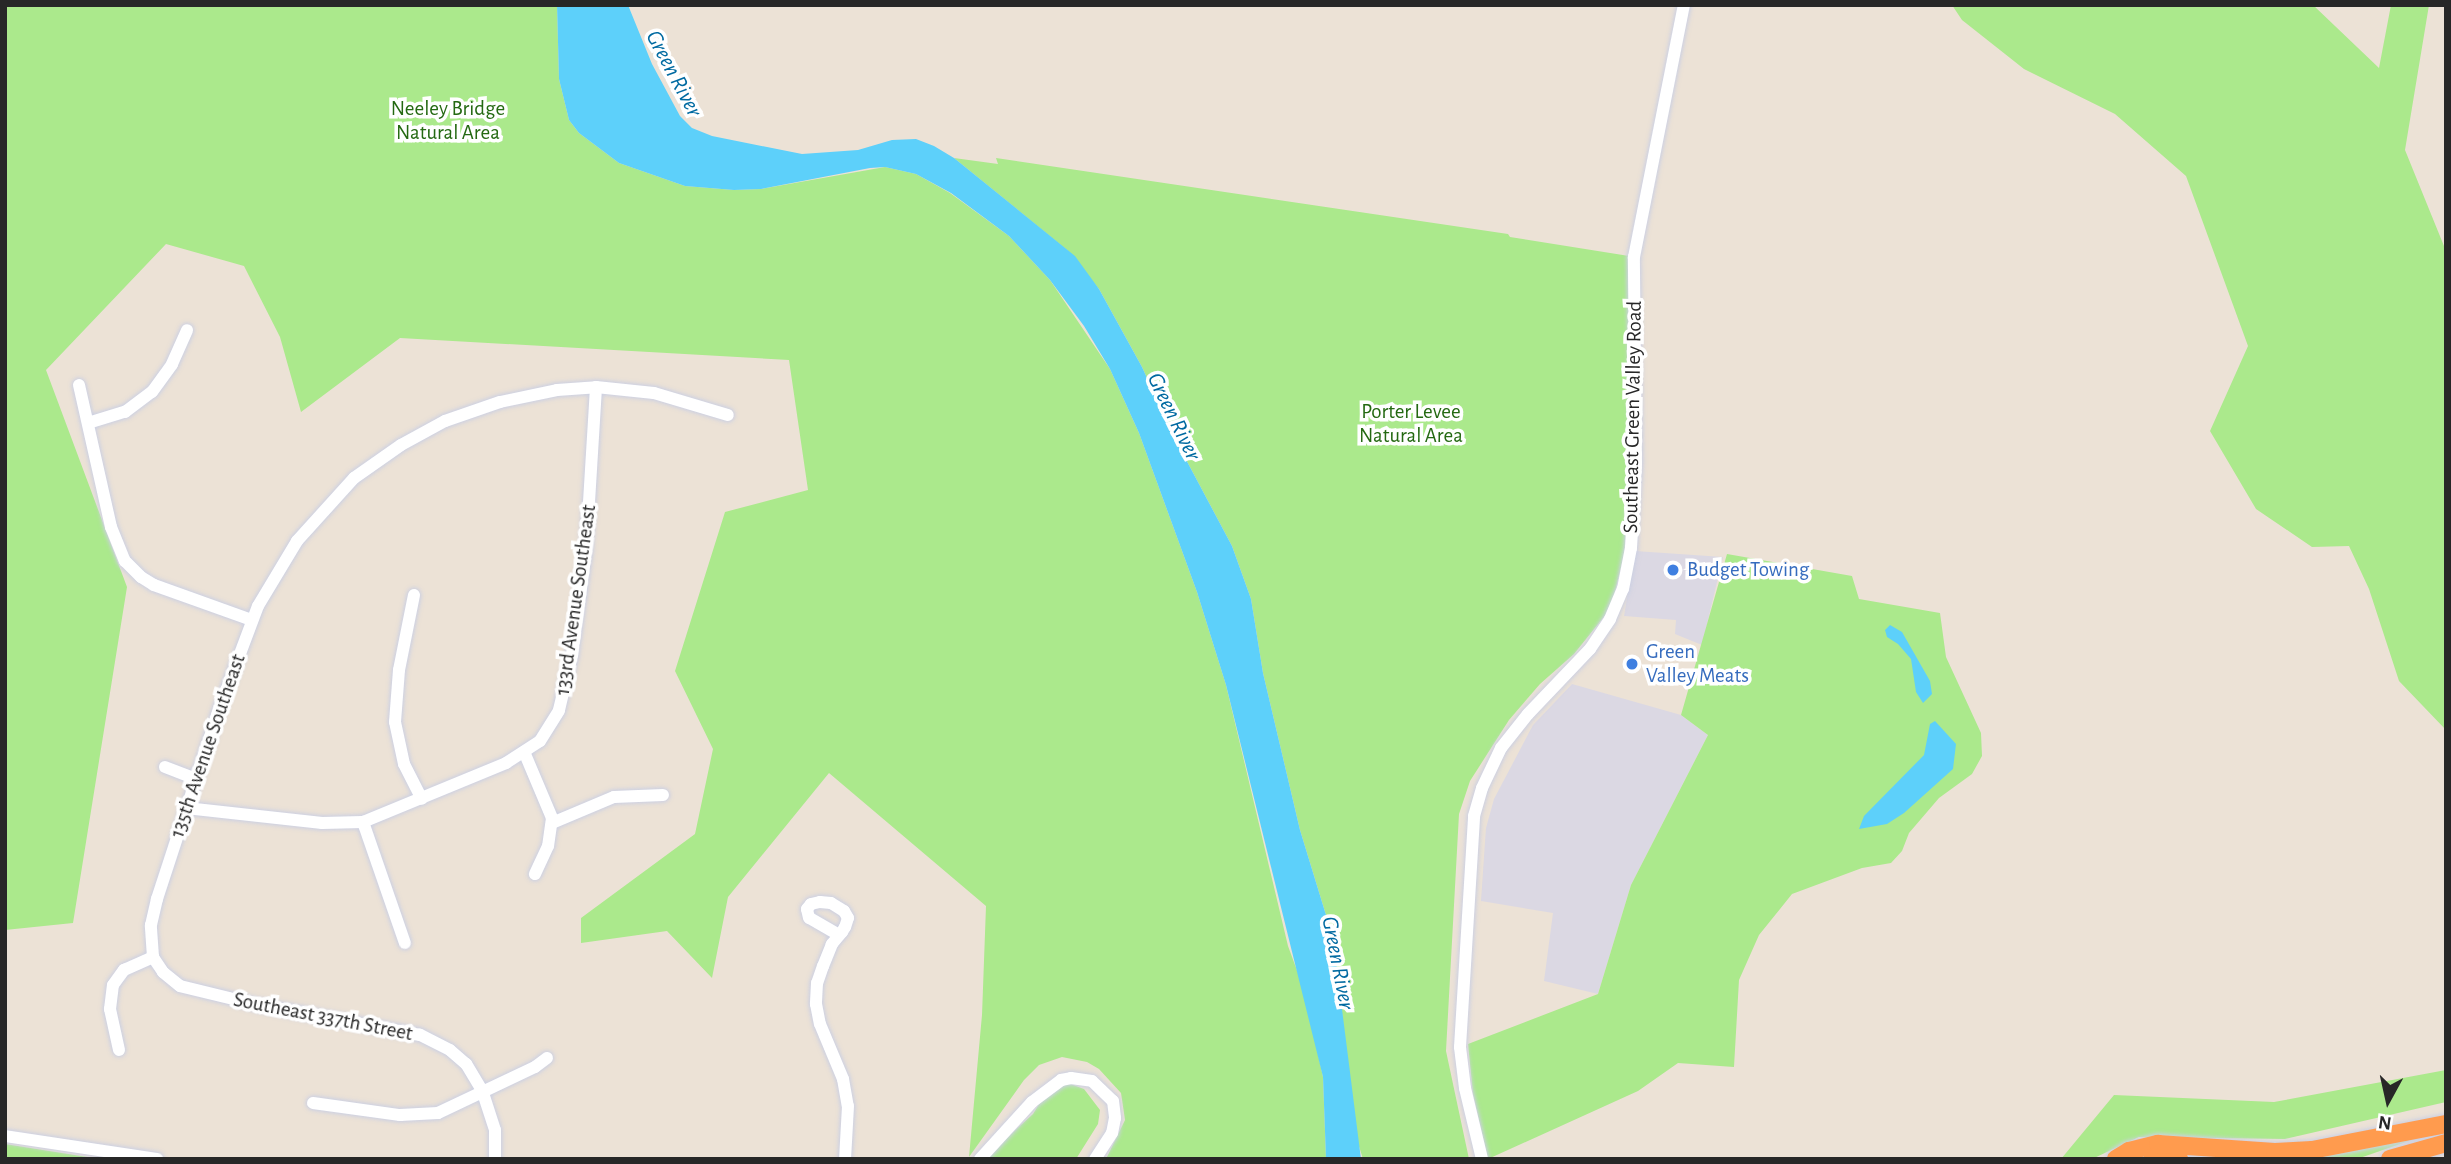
<!DOCTYPE html>
<style>
body{margin:0}
#map{position:relative;width:2451px;height:1164px;overflow:hidden;background:#ece2d6;font-family:"Alegreya Sans",sans-serif}
div>[style]{position:absolute}
.industrial>*{inset:0;background:#dbd8e3}
.green>*{inset:0;background:#abe98c}
.water>*{inset:0;background:#5dd0fa}
.roads{filter:drop-shadow(0 0 2px #ccd0e2) drop-shadow(0 0 2px #ccd0e2)}
.minor>*{height:12px;margin:-6px;padding:0 6px;transform-origin:6px;border-radius:6px;background:#fff}
.highway>*{height:18px;margin:-9px;padding:0 9px;transform-origin:9px;border-radius:9px;background:#ff9b4e}
.dots>*{width:19px;height:19px;translate:-50% -50%;box-sizing:border-box;border:4px solid #fff;border-radius:50%}
span{translate:-50% -50%;white-space:nowrap;text-align:center;line-height:1.15;-webkit-text-stroke:7px #fff;paint-order:stroke}
.park-label{font-size:21px;color:#246912}
.street-label{font-size:21px;color:#272727}
.shop-label{font-size:21px;color:#366cbe}
.left{translate:0 -50%;text-align:left}
.water-label{font-size:23px;color:#006aa1;font-style:italic}
.frame{position:absolute;inset:0;border:7px solid #272727;pointer-events:none}
.north{position:absolute;left:2353px;top:1066px;width:70px;height:70px;-webkit-text-stroke:5px #fff;paint-order:stroke;rotate:188deg;font-size:19px;font-weight:700;line-height:28px;text-align:center;color:#272727}
.north::after{content:'';display:block;margin:auto;width:24px;height:32px;background:#272727;clip-path:polygon(50% 0,100% 100%,50% 72%,0 100%)}
</style>
<div id="map">
<div class="industrial">
<div style="clip-path:polygon(1635px 551px,1723px 557px,1702px 645px,1675px 634px,1676px 620px,1624px 616px)"></div>
<div style="clip-path:polygon(1572px 684px,1681px 715px,1708px 735px,1631px 885px,1598px 994px,1544px 981px,1553px 913px,1481px 901px,1486px 828px,1494px 799px,1533px 725px)"></div>
</div>
<div class="green">
<div style="clip-path:polygon(5px 5px,557px 5px,559px 79px,569px 120px,579px 133px,619px 163px,685px 186px,734px 190px,761px 189px,885px 167px,916px 174px,950px 193px,1009px 236px,1050px 280px,1110px 369px,1139px 433px,1197px 592px,1226px 685px,1288px 946px,1302px 984px,1314px 1036px,1323px 1077px,1326px 1159px,1106px 1159px,1125px 1120px,1121px 1093px,1099px 1069px,1087px 1062px,1062px 1057px,1039px 1065px,1024px 1080px,969px 1157px,982px 1015px,986px 906px,829px 773px,728px 897px,712px 978px,667px 931px,581px 943px,581px 918px,695px 834px,713px 749px,675px 671px,725px 512px,808px 490px,789px 360px,400px 338px,301px 412px,280px 337px,244px 266px,166px 244px,46px 370px,127px 587px,73px 923px,5px 930px)"></div>
<div style="clip-path:polygon(1952px 5px,2313px 5px,2379px 68px,2391px 5px,2429px 5px,2405px 150px,2446px 251px,2446px 730px,2399px 681px,2369px 589px,2349px 546px,2312px 547px,2256px 509px,2210px 431px,2248px 346px,2186px 176px,2115px 114px,2024px 69px,1962px 20px)"></div>
<div style="clip-path:polygon(954px 158px,998px 164px,996px 158px,1508px 234px,1510px 237px,1629px 256px,1632px 469px,1624px 555px,1611px 608px,1574px 654px,1540px 684px,1509px 720px,1470px 781px,1459px 814px,1446px 1051px,1469px 1159px,1363px 1159px,1357px 1140px,1333px 938px,1300px 830px,1263px 673px,1251px 599px,1232px 546px,1174px 437px,1142px 367px,1099px 289px,1067px 250px)"></div>
<div style="clip-path:polygon(1727px 554px,1852px 576px,1859px 599px,1940px 613px,1946px 657px,1981px 733px,1982px 756px,1972px 774px,1939px 798px,1909px 833px,1902px 851px,1891px 863px,1862px 868px,1792px 894px,1759px 935px,1739px 980px,1734px 1067px,1678px 1063px,1638px 1091px,1488px 1159px,1473px 1094px,1468px 1044px,1598px 994px,1631px 885px,1708px 735px,1681px 715px)"></div>
<div style="clip-path:polygon(2446px 1070px,2446px 1102px,2285px 1139px,2139px 1137px,2092px 1159px,2061px 1159px,2114px 1095px,2274px 1102px)"></div>
<div style="clip-path:polygon(1065px 1082px,1084px 1089px,1100px 1110px,1098px 1124px,1076px 1159px,984px 1159px,1033px 1114px,1044px 1096px)"></div>
<div style="clip-path:polygon(2429px 1134px,2357px 1159px,2300px 1159px)"></div>
<div style="clip-path:polygon(5px 1144px,100px 1159px,5px 1159px)"></div>
</div>
<div class="water">
<div style="clip-path:polygon(557px 5px,628px 5px,652px 64px,680px 116px,692px 128px,712px 136px,802px 154px,858px 150px,892px 140px,916px 139px,934px 146px,954px 158px,1075px 256px,1099px 289px,1142px 367px,1174px 437px,1232px 546px,1251px 599px,1263px 673px,1300px 830px,1333px 938px,1361px 1159px,1326px 1159px,1323px 1077px,1226px 685px,1197px 592px,1139px 433px,1110px 369px,1084px 326px,1050px 280px,1009px 236px,951px 193px,916px 174px,885px 167px,870px 168px,761px 189px,734px 190px,685px 186px,619px 163px,579px 133px,569px 120px,559px 79px)"></div>
<div style="clip-path:polygon(1890px 625px,1902px 632px,1930px 681px,1932px 694px,1923px 703px,1916px 692px,1911px 659px,1898px 644px,1887px 637px,1885px 630px)"></div>
<div style="clip-path:polygon(1935px 721px,1956px 744px,1953px 769px,1904px 813px,1887px 824px,1859px 829px,1864px 816px,1924px 755px,1930px 724px)"></div>
</div>
<div class="roads">
<div class="minor">
<div style="left:79px;top:385px;width:146px;rotate:77.3deg"></div>
<div style="left:111px;top:527px;width:37px;rotate:68deg"></div>
<div style="left:125px;top:561px;width:23px;rotate:45deg"></div>
<div style="left:141px;top:577px;width:15px;rotate:32deg"></div>
<div style="left:154px;top:585px;width:104px;rotate:19.7deg"></div>
<div style="left:88px;top:423px;width:39px;rotate:-17deg"></div>
<div style="left:125px;top:412px;width:34px;rotate:-37deg"></div>
<div style="left:152px;top:392px;width:34px;rotate:-54deg"></div>
<div style="left:172px;top:364px;width:37px;rotate:-66deg"></div>
<div style="left:414px;top:595px;width:76px;rotate:101.3deg"></div>
<div style="left:399px;top:670px;width:52px;rotate:94.4deg"></div>
<div style="left:395px;top:722px;width:43px;rotate:77.9deg"></div>
<div style="left:404px;top:764px;width:39px;rotate:63deg"></div>
<div style="left:525px;top:754px;width:69px;rotate:67.1deg"></div>
<div style="left:552px;top:818px;width:28px;rotate:98deg"></div>
<div style="left:548px;top:846px;width:31px;rotate:115deg"></div>
<div style="left:165px;top:767px;width:33px;rotate:21deg"></div>
<div style="left:186px;top:808px;width:137px;rotate:6.3deg"></div>
<div style="left:322px;top:823px;width:41px;rotate:-1.4deg"></div>
<div style="left:363px;top:822px;width:155px;rotate:-22.4deg"></div>
<div style="left:506px;top:763px;width:40px;rotate:-32.9deg"></div>
<div style="left:540px;top:741px;width:36px;rotate:-58deg"></div>
<div style="left:559px;top:710px;width:57px;rotate:-76.7deg"></div>
<div style="left:572px;top:655px;width:105px;rotate:-82.3deg"></div>
<div style="left:586px;top:551px;width:164px;rotate:-86.5deg"></div>
<div style="left:363px;top:822px;width:128px;rotate:70.9deg"></div>
<div style="left:552px;top:823px;width:67px;rotate:-22.8deg"></div>
<div style="left:614px;top:797px;width:49px;rotate:-2.3deg"></div>
<div style="left:839px;top:935px;width:34px;rotate:-150deg"></div>
<div style="left:809px;top:918px;width:9px;rotate:-103deg"></div>
<div style="left:807px;top:909px;width:6px;rotate:-51deg"></div>
<div style="left:811px;top:904px;width:9px;rotate:-13deg"></div>
<div style="left:820px;top:902px;width:11px;rotate:5deg"></div>
<div style="left:831px;top:903px;width:15px;rotate:32deg"></div>
<div style="left:844px;top:911px;width:8px;rotate:60deg"></div>
<div style="left:848px;top:918px;width:9px;rotate:108deg"></div>
<div style="left:845px;top:927px;width:6px;rotate:121deg"></div>
<div style="left:842px;top:932px;width:16px;rotate:130deg"></div>
<div style="left:832px;top:944px;width:24px;rotate:112deg"></div>
<div style="left:823px;top:966px;width:18px;rotate:109deg"></div>
<div style="left:817px;top:983px;width:21px;rotate:93deg"></div>
<div style="left:816px;top:1004px;width:20px;rotate:79deg"></div>
<div style="left:820px;top:1024px;width:60px;rotate:67.3deg"></div>
<div style="left:843px;top:1079px;width:27px;rotate:80deg"></div>
<div style="left:848px;top:1106px;width:53px;rotate:93.2deg"></div>
<div style="left:119px;top:1050px;width:42px;rotate:-102.4deg"></div>
<div style="left:110px;top:1009px;width:24px;rotate:-83deg"></div>
<div style="left:113px;top:985px;width:19px;rotate:-54deg"></div>
<div style="left:124px;top:970px;width:32px;rotate:-24deg"></div>
<div style="left:313px;top:1103px;width:88px;rotate:7.9deg"></div>
<div style="left:400px;top:1115px;width:38px;rotate:-3deg"></div>
<div style="left:438px;top:1113px;width:107px;rotate:-25.4deg"></div>
<div style="left:535px;top:1067px;width:15px;rotate:-37deg"></div>
<div style="left:5px;top:1136px;width:154px;rotate:8.6deg"></div>
<div style="left:495px;top:1159px;width:29px;rotate:-90deg"></div>
<div style="left:495px;top:1130px;width:40px;rotate:-108deg"></div>
<div style="left:483px;top:1092px;width:33px;rotate:-121deg"></div>
<div style="left:466px;top:1064px;width:21px;rotate:-139deg"></div>
<div style="left:450px;top:1050px;width:34px;rotate:-153deg"></div>
<div style="left:420px;top:1035px;width:165px;rotate:-169.5deg"></div>
<div style="left:258px;top:1005px;width:80px;rotate:-166.3deg"></div>
<div style="left:180px;top:986px;width:22px;rotate:-141deg"></div>
<div style="left:163px;top:972px;width:18px;rotate:-124deg"></div>
<div style="left:153px;top:957px;width:32px;rotate:-94deg"></div>
<div style="left:151px;top:925px;width:27px;rotate:-77deg"></div>
<div style="left:157px;top:899px;width:194px;rotate:-71.9deg"></div>
<div style="left:217px;top:715px;width:116px;rotate:-69.4deg"></div>
<div style="left:258px;top:606px;width:76px;rotate:-59deg"></div>
<div style="left:297px;top:541px;width:85px;rotate:-47.9deg"></div>
<div style="left:354px;top:478px;width:57px;rotate:-35.1deg"></div>
<div style="left:401px;top:445px;width:50px;rotate:-28.6deg"></div>
<div style="left:445px;top:421px;width:58px;rotate:-19.1deg"></div>
<div style="left:500px;top:402px;width:58px;rotate:-11.9deg"></div>
<div style="left:557px;top:390px;width:39px;rotate:-4deg"></div>
<div style="left:596px;top:387px;width:58px;rotate:5.9deg"></div>
<div style="left:654px;top:393px;width:77px;rotate:16.6deg"></div>
<div style="left:980px;top:1159px;width:77px;rotate:-47.6deg"></div>
<div style="left:1032px;top:1102px;width:36px;rotate:-37deg"></div>
<div style="left:1061px;top:1080px;width:10px;rotate:-11deg"></div>
<div style="left:1071px;top:1078px;width:21px;rotate:8deg"></div>
<div style="left:1092px;top:1081px;width:29px;rotate:44deg"></div>
<div style="left:1113px;top:1101px;width:17px;rotate:83deg"></div>
<div style="left:1115px;top:1118px;width:15px;rotate:101deg"></div>
<div style="left:1112px;top:1133px;width:31px;rotate:123deg"></div>
<div style="left:1482px;top:1159px;width:73px;rotate:-103.5deg"></div>
<div style="left:1465px;top:1088px;width:41px;rotate:-97deg"></div>
<div style="left:1460px;top:1047px;width:231px;rotate:-86.5deg"></div>
<div style="left:1474px;top:816px;width:29px;rotate:-74deg"></div>
<div style="left:1482px;top:788px;width:44px;rotate:-64.6deg"></div>
<div style="left:1501px;top:748px;width:43px;rotate:-51.5deg"></div>
<div style="left:1528px;top:714px;width:90px;rotate:-46.4deg"></div>
<div style="left:1590px;top:649px;width:36px;rotate:-56deg"></div>
<div style="left:1610px;top:619px;width:33px;rotate:-67deg"></div>
<div style="left:1623px;top:589px;width:42px;rotate:-79deg"></div>
<div style="left:1631px;top:548px;width:85px;rotate:-86.6deg"></div>
<div style="left:1636px;top:463px;width:206px;rotate:-90.6deg"></div>
<div style="left:1634px;top:257px;width:257px;rotate:-78.8deg"></div>
</div>
<div class="highway">
<div style="left:2151px;top:1151px;width:16px;rotate:4deg"></div>
<div style="left:2167px;top:1152px;width:14px;rotate:30deg"></div>
<div style="left:2116px;top:1159px;width:15px;rotate:-32deg"></div>
<div style="left:2129px;top:1151px;width:30px;rotate:-14deg"></div>
<div style="left:2158px;top:1144px;width:117px;rotate:3.9deg"></div>
<div style="left:2275px;top:1152px;width:37px;rotate:-3deg"></div>
<div style="left:2312px;top:1150px;width:136px;rotate:-11deg"></div>
<div style="left:2390px;top:1159px;width:58px;rotate:-15.9deg"></div>
</div>
</div>
<div class="dots">
<div style="left:1673px;top:570px;background:#3f7fe0"></div>
<div style="left:1632px;top:664px;background:#3f7fe0"></div>
</div>
<div class="park-label">
<span style="left:448px;top:121px">Neeley Bridge<br>Natural Area</span>
<span style="left:1411px;top:424px">Porter Levee<br>Natural Area</span>
</div>
<div class="street-label">
<span style="left:1633px;top:417px;rotate:-89deg">Southeast Green Valley Road</span>
<span style="left:576px;top:600px;rotate:-82deg">133rd Avenue Southeast</span>
<span style="left:208px;top:746px;rotate:-71deg">135th Avenue Southeast</span>
<span style="left:323px;top:1017px;rotate:11deg">Southeast 337th Street</span>
</div>
<div class="shop-label">
<span class="left" style="left:1687px;top:570px">Budget Towing</span>
<span class="left" style="left:1646px;top:664px">Green<br>Valley Meats</span>
</div>
<div class="water-label">
<span style="left:673px;top:74px;rotate:62deg">Green River</span>
<span style="left:1173px;top:417px;rotate:64deg">Green River</span>
<span style="left:1337px;top:963px;rotate:79deg">Green River</span>
</div>
<div class="frame"></div>
<div class="north">N</div>
</div>
